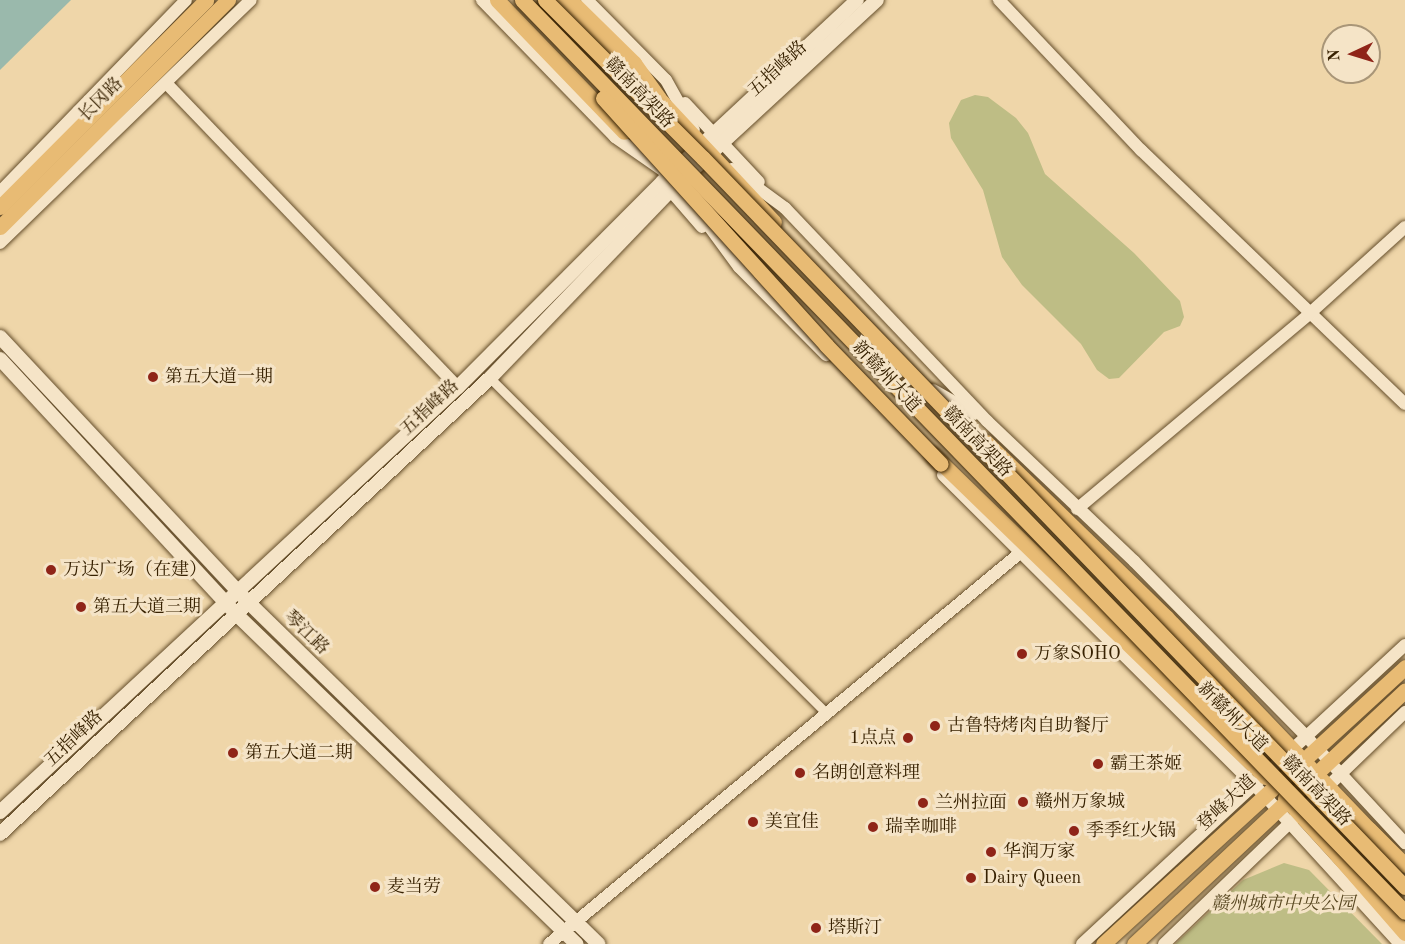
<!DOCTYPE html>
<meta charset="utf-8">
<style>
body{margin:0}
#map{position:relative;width:1405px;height:944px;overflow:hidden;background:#efd6a9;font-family:"Old Standard TT","Noto Serif SC",serif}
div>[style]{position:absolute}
.green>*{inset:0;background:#bebd85}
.water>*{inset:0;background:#9ab9ac}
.roads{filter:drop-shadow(0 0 2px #654e2b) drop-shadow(0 0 2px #654e2b)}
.minor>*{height:9px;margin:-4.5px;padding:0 4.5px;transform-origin:4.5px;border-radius:4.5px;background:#f5e4c7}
.tertiary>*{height:12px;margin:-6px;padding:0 6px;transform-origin:6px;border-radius:6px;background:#f5e4c7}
.secondary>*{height:14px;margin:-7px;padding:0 7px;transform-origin:7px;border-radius:7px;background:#f5e4c7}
.primary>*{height:15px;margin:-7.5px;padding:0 7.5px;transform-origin:7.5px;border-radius:7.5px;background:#e8bb74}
.trunk>*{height:15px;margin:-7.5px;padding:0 7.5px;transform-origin:7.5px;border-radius:7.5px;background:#e8bb74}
.bridges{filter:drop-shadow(0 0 2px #372101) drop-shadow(0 0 2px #372101)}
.trunk-bridge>*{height:15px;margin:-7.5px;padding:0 7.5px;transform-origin:7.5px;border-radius:7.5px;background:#e8bb74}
.dots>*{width:16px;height:16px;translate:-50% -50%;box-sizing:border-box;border:3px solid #f5e4c7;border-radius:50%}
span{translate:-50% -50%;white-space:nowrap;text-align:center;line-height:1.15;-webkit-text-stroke:6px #f5e4c7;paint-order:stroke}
.street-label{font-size:18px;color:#372101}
.poi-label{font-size:18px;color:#372101}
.left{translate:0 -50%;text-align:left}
.right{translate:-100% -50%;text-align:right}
.park-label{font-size:18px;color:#594822;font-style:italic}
.north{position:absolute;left:1321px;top:24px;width:60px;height:60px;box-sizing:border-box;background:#f5e4c7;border:2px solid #a99678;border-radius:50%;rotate:266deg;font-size:16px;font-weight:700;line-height:24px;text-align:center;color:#372101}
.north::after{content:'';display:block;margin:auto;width:21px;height:27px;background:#8f2418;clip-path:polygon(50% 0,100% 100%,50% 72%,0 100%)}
</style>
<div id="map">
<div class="green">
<div style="clip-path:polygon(975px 95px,988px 97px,1016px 118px,1028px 133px,1045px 174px,1134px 253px,1180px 301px,1184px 317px,1180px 326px,1164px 332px,1119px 378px,1109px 379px,1097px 370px,1081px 344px,1022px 285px,1002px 257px,983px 190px,951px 138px,949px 123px,961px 100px)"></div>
<div style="clip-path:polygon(1284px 863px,1309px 870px,1382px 944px,1175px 944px,1243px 880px)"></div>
</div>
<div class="water">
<div style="clip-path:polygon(0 0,71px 0,0 70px)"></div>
</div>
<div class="roads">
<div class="minor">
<div style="left:490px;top:378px;width:476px;rotate:44.9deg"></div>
</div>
<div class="tertiary">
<div style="left:482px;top:0;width:191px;rotate:45.8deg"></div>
<div style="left:615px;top:137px;width:60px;rotate:34.8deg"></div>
<div style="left:587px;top:0;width:112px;rotate:45.4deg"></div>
<div style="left:666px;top:80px;width:57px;rotate:60.8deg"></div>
<div style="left:999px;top:0;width:207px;rotate:46.6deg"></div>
<div style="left:1141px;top:150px;width:366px;rotate:43.9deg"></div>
<div style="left:167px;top:84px;width:420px;rotate:46.2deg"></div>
<div style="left:685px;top:103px;width:108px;rotate:46.9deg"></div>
<div style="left:732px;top:169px;width:66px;rotate:36.3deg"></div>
<div style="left:785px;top:208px;width:294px;rotate:46.5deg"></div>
<div style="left:987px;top:421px;width:203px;rotate:43.6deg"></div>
<div style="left:1134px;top:561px;width:243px;rotate:45.5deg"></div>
<div style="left:1304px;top:734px;width:149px;rotate:47.2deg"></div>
<div style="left:664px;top:183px;width:58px;rotate:49.2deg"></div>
<div style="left:0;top:192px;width:267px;rotate:-45.9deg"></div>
<div style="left:700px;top:214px;width:66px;rotate:53.7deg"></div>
<div style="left:739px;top:267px;width:124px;rotate:45.3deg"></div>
<div style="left:0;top:243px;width:349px;rotate:-44.1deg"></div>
<div style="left:933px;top:390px;width:48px;rotate:29.7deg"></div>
<div style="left:943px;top:475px;width:453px;rotate:44.9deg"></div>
<div style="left:1264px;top:795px;width:202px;rotate:47.6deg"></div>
<div style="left:1077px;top:509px;width:302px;rotate:-40deg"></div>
<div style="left:1308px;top:315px;width:131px;rotate:-42.2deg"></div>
<div style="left:549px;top:944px;width:612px;rotate:-39.7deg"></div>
<div style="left:1082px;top:944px;width:440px;rotate:-42.8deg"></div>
<div style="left:1164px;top:944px;width:335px;rotate:-43.9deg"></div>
</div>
<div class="secondary">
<div style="left:0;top:337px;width:362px;rotate:46.9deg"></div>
<div style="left:247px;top:601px;width:491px;rotate:44.3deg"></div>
<div style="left:0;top:359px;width:345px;rotate:47.2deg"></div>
<div style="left:234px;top:612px;width:477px;rotate:44.1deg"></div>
<div style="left:0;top:812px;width:625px;rotate:-42.86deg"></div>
<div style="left:458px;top:387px;width:291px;rotate:-45.1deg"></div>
<div style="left:663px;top:181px;width:265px;rotate:-43deg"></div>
<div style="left:0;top:834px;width:669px;rotate:-42.94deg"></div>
<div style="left:490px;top:378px;width:261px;rotate:-46.1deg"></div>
<div style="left:671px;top:190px;width:280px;rotate:-42.7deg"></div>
</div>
<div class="primary">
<div style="left:497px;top:0;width:183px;rotate:46.1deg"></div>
<div style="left:558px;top:0;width:146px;rotate:44.4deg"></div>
<div style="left:662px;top:102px;width:164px;rotate:47deg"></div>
<div style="left:0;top:207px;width:292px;rotate:-45.1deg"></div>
<div style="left:0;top:227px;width:322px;rotate:-44.9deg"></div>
<div style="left:986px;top:442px;width:251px;rotate:44.2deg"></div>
<div style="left:1166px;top:617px;width:304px;rotate:46.3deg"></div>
<div style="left:933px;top:455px;width:463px;rotate:44.1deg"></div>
<div style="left:1285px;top:798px;width:91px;rotate:47.7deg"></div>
<div style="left:1103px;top:944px;width:410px;rotate:-42.5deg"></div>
<div style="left:1134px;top:944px;width:371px;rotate:-43.1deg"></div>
</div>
<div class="trunk">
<div style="left:570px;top:0;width:90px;rotate:44.5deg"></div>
<div style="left:634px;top:63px;width:43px;rotate:54.5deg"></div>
<div style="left:1369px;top:829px;width:51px;rotate:45deg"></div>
<div style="left:1338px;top:856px;width:102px;rotate:49deg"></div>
</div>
</div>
<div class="bridges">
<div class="trunk-bridge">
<div style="left:522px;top:0;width:1269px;rotate:45.93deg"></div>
<div style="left:545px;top:0;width:223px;rotate:45deg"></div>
<div style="left:703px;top:158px;width:1012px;rotate:46.08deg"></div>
<div style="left:603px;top:98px;width:333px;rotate:47.9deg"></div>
<div style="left:826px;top:345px;width:165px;rotate:46deg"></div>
</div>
</div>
<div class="dots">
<div style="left:153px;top:377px;background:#8f2418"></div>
<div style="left:51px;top:570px;background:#8f2418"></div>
<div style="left:81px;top:607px;background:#8f2418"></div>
<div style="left:1022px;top:654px;background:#8f2418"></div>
<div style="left:935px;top:726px;background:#8f2418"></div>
<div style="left:908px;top:738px;background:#8f2418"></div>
<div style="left:233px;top:753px;background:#8f2418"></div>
<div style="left:1098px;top:764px;background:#8f2418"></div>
<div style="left:800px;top:773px;background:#8f2418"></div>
<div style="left:1023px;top:802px;background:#8f2418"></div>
<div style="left:923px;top:803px;background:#8f2418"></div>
<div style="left:753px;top:822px;background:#8f2418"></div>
<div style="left:873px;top:827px;background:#8f2418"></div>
<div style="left:1074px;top:831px;background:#8f2418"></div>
<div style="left:991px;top:852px;background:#8f2418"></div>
<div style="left:971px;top:878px;background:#8f2418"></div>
<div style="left:375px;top:887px;background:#8f2418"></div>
<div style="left:816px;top:928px;background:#8f2418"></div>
</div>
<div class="street-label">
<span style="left:778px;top:69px;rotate:-43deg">五指峰路</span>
<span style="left:639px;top:93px;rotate:46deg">赣南高架路</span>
<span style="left:101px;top:100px;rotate:-45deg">长冈路</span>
<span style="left:886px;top:377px;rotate:47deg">新赣州大道</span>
<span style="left:430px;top:408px;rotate:-43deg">五指峰路</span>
<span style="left:977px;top:442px;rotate:46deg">赣南高架路</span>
<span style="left:306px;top:633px;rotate:44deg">琴江路</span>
<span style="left:1232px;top:717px;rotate:45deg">新赣州大道</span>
<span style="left:74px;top:739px;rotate:-44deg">五指峰路</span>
<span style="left:1316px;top:791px;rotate:46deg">赣南高架路</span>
<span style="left:1227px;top:803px;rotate:-43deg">登峰大道</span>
</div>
<div class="poi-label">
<span class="left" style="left:165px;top:377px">第五大道一期</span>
<span class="left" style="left:63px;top:570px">万达广场（在建）</span>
<span class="left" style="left:93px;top:607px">第五大道三期</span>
<span class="left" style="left:1034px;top:654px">万象SOHO</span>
<span class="left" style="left:947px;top:726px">古鲁特烤肉自助餐厅</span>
<span class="right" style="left:896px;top:738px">1点点</span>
<span class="left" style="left:245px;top:753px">第五大道二期</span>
<span class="left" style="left:1110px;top:764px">霸王茶姬</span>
<span class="left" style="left:812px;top:773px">名朗创意料理</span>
<span class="left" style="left:1035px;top:802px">赣州万象城</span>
<span class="left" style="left:935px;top:803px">兰州拉面</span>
<span class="left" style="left:765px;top:822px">美宜佳</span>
<span class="left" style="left:885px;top:827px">瑞幸咖啡</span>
<span class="left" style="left:1086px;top:831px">季季红火锅</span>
<span class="left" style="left:1003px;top:852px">华润万家</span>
<span class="left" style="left:983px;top:878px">Dairy Queen</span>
<span class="left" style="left:387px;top:887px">麦当劳</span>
<span class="left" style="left:828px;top:928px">塔斯汀</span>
</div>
<div class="park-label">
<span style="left:1283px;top:904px">赣州城市中央公园</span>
</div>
<div class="north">N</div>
</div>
